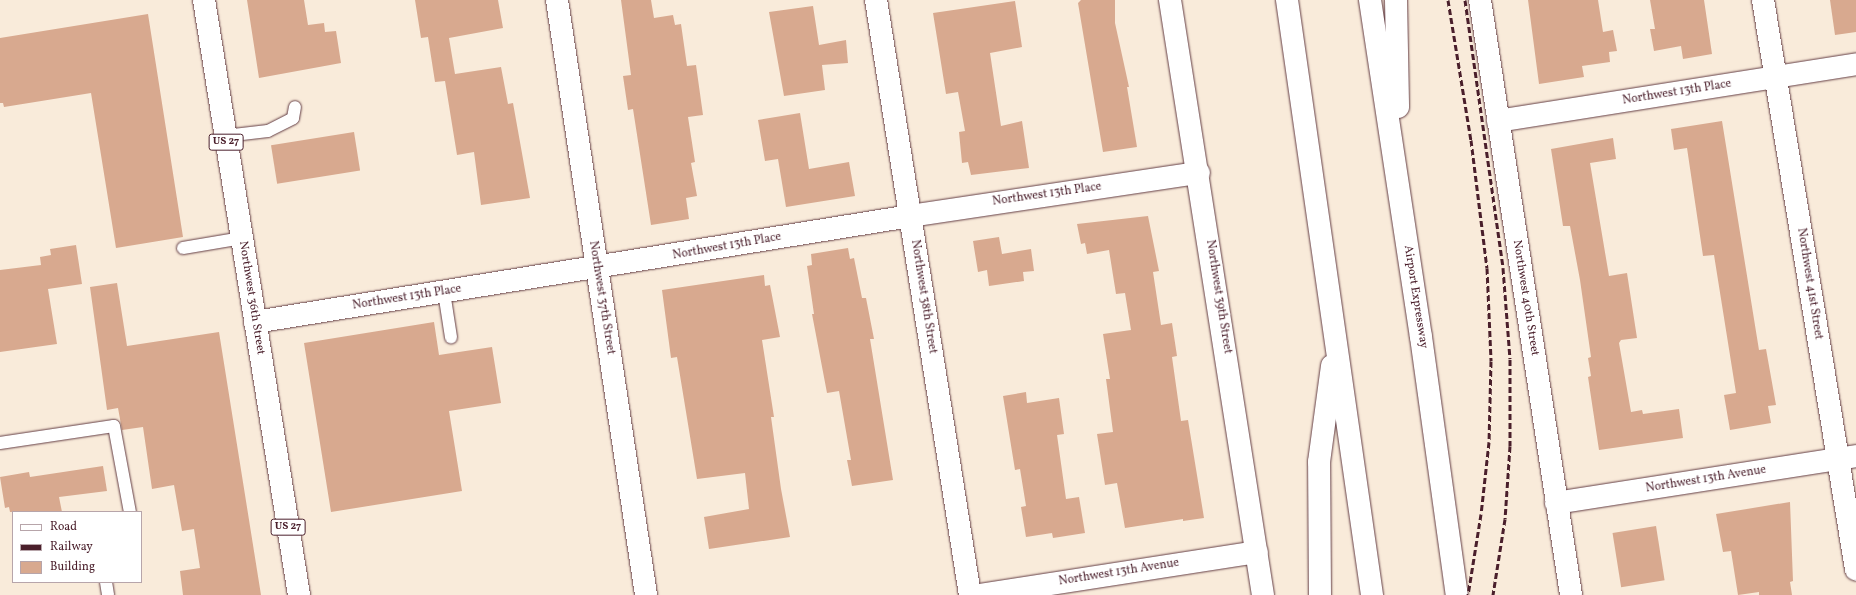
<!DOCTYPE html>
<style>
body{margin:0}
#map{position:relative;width:1856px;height:595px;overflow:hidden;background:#f9ebda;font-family:Vollkorn,serif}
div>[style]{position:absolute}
.building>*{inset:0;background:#d8a98f;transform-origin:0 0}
.roads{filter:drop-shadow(0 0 1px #643e45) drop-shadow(0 0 1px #643e45)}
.service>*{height:12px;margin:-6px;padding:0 6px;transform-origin:6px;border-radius:6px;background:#fff}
.minor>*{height:22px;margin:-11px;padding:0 11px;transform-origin:11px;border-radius:11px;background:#fff}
.secondary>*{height:22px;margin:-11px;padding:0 11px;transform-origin:11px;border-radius:11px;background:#fff}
.primary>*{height:22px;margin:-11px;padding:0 11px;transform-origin:11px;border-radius:11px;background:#fff}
.motorway>*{height:22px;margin:-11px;padding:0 11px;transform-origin:11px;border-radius:11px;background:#fff}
.rail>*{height:3px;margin-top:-1.5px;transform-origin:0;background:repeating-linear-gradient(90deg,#4a1f2b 0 6px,transparent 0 9px)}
span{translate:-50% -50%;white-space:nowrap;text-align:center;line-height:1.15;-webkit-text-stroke:4px #fff;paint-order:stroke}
.shield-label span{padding:1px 3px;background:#fff;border:1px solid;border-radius:3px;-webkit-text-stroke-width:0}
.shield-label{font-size:11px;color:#4a1f2b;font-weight:700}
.street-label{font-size:12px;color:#4a1f2b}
.legend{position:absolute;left:12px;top:511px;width:130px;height:72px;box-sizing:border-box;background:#fff;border:1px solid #b7a5aa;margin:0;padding:5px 7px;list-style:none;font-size:12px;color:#4a1f2b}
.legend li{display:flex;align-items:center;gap:8px;height:20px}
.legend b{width:20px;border:1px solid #b7a5aa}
</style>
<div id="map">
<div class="building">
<div style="clip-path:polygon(247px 0,304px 0,308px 25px,324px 23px,325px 32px,336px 31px,341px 63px,259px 78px)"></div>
<div style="clip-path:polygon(415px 0,498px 0,503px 28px,449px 38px,455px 74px,501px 67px,508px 104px,513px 103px,530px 198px,481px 205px,474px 152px,457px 155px,445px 81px,435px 82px,428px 37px,421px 38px)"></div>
<div style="clip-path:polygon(621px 0,651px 0,654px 18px,673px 15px,675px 25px,681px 24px,687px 66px,696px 65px,703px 115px,688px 117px,695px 162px,691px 163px,697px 196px,686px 198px,689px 219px,651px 225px,633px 109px,628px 110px,623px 76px,631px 75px)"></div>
<div style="clip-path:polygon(1081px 0,1115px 0,1115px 23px,1129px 87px,1127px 87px,1137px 147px,1103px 152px,1078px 3px)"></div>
<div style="clip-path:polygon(1528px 0,1598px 0,1603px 32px,1613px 30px,1617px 51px,1609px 52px,1610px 62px,1582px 66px,1584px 77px,1539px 84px)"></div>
<div style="clip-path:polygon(1650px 0,1704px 0,1712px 54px,1683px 59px,1681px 46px,1654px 51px,1650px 29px,1655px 29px)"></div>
<div style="clip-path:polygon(1830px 0,1856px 0,1856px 32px,1835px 35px)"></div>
<div style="clip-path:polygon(1015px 1px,1022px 47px,990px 53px,1001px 126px,1022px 121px,1029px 168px,971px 175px,968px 162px,962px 163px,959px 132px,965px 131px,958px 92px,946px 94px,933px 13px)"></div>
<div style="clip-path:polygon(813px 6px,819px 45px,846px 40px,848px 63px,822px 65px,825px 90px,784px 96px,769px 12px)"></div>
<div style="clip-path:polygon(148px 14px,183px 237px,116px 248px,91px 93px,4px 107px,3px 103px,0 103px,0 38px)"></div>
<div style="clip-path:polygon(800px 113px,809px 169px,849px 162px,855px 196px,786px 207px,778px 159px,765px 161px,758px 120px)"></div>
<div style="clip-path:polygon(1722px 121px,1759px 350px,1766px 349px,1776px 405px,1768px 406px,1771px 423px,1730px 430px,1724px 395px,1736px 393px,1714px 255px,1703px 256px,1687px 148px,1674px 150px,1671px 129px)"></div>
<div style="left:354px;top:132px;width:39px;height:84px;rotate:81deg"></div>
<div style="clip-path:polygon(1613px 138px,1616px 159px,1590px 163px,1609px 276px,1627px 273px,1637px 338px,1621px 340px,1619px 343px,1631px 412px,1642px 410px,1643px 414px,1679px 409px,1683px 438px,1599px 450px,1588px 377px,1591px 376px,1588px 358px,1591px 357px,1580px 280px,1570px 226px,1563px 226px,1551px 149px)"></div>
<div style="clip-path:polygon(1148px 216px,1159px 271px,1153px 272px,1161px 325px,1172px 323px,1177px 356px,1172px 357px,1181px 421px,1188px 420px,1204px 518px,1183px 521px,1183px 519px,1125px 528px,1117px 483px,1105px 485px,1097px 434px,1113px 432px,1106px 379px,1110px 379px,1103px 334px,1131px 330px,1125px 293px,1116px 294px,1109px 250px,1087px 254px,1085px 243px,1081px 244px,1077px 224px)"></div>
<div style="clip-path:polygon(999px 237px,1002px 254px,1031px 249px,1034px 271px,1023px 272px,1024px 281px,989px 286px,987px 270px,978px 272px,973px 241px)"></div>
<div style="clip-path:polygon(76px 245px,82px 284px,48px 289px,57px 344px,0 352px,0 270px,41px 265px,40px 257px,51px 255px,50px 249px)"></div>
<div style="clip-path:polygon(848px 248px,850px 259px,854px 258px,862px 298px,866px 298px,874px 339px,870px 339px,893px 480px,852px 486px,847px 460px,851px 460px,839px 391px,827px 393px,812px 314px,814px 314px,807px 266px,812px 265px,811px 254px)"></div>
<div style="clip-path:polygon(764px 275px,765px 286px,770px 285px,780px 337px,762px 340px,774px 417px,771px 417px,781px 489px,790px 537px,709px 549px,704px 517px,749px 509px,745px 473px,697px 479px,677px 357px,671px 358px,662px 290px)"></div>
<div style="clip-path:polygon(117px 283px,127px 346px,219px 332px,261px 595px,183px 595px,180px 571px,200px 568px,194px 529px,182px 531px,174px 485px,152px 489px,143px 427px,122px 430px,118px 408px,107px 410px,90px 287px)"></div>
<div style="clip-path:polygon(434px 322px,439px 355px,492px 347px,501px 403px,449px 411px,462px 491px,331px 512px,304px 343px)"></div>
<div style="clip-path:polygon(1026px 392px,1027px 403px,1059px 398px,1064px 434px,1057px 435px,1066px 499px,1079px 497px,1085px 533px,1053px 538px,1052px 533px,1026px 537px,1021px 507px,1026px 506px,1020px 469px,1015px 470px,1003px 396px)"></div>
<div style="clip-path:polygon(103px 466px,107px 491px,59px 497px,62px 512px,10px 512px,9px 507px,5px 508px,0 477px,29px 472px,30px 477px)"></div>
<div style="clip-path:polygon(1790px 502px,1793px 581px,1790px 582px,1792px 595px,1759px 595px,1759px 592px,1738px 595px,1731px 551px,1723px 552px,1716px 514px)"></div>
<div style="left:1656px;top:526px;width:55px;height:44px;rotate:81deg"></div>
</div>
<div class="roads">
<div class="service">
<div style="left:225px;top:136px;width:43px;rotate:-6.6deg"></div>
<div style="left:268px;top:131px;width:28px;rotate:-27deg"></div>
<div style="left:293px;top:118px;width:11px;rotate:-80deg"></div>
<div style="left:183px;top:248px;width:60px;rotate:-9.6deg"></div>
<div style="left:444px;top:292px;width:46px;rotate:81.2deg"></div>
<div style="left:0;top:443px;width:115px;rotate:-8.5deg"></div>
<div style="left:114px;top:426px;width:87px;rotate:79.5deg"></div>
<div style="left:106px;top:582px;width:13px;rotate:81deg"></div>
</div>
<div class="minor">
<div style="left:557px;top:0;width:602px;rotate:81.49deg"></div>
<div style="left:876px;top:0;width:602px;rotate:81.02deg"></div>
<div style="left:1763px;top:0;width:577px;rotate:80.72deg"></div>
<div style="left:1498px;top:121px;width:363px;rotate:-9deg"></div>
<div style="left:255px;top:322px;width:664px;rotate:-9.19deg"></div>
<div style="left:910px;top:216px;width:292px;rotate:-8.5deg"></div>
<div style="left:1556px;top:503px;width:304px;rotate:-8.9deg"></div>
<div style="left:980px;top:595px;width:280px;rotate:-8.8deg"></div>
</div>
<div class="secondary">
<div style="left:1170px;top:0;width:602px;rotate:81.12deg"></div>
<div style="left:1480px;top:0;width:602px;rotate:81.3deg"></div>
</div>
<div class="primary">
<div style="left:204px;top:0;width:603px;rotate:80.93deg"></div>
</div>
<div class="motorway">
<div style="left:1287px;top:0;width:601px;rotate:81.87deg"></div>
<div style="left:1370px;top:0;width:341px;rotate:81.4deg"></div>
<div style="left:1421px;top:337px;width:260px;rotate:82.1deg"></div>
<div style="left:1396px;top:0;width:107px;rotate:88.9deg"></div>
<div style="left:1320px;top:595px;width:133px;rotate:-90.4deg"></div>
<div style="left:1319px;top:462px;width:97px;rotate:-82.3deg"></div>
</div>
</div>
<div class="rail">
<div style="left:1448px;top:0;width:142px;rotate:80.7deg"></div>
<div style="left:1471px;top:140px;width:129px;rotate:82.9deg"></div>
<div style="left:1487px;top:268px;width:93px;rotate:87.5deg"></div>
<div style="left:1491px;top:361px;width:81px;rotate:91.4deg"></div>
<div style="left:1489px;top:442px;width:72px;rotate:96.3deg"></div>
<div style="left:1481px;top:514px;width:82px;rotate:99.1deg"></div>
<div style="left:1465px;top:0;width:271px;rotate:81.9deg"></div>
<div style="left:1503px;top:268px;width:91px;rotate:85.6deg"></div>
<div style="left:1510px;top:359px;width:87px;rotate:90deg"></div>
<div style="left:1510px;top:446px;width:73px;rotate:93.9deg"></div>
<div style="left:1505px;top:519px;width:77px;rotate:99deg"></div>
</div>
<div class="shield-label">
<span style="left:226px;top:142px">US 27</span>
<span style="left:288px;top:527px">US 27</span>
</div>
<div class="street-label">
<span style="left:1677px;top:93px;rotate:-9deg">Northwest 13th Place</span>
<span style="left:1047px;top:195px;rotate:-8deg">Northwest 13th Place</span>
<span style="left:727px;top:247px;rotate:-10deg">Northwest 13th Place</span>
<span style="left:1809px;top:284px;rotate:81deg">Northwest 41st Street</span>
<span style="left:923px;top:297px;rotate:81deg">Northwest 38th Street</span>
<span style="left:1218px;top:297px;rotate:81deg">Northwest 39th Street</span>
<span style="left:1415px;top:297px;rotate:81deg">Airport Expressway</span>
<span style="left:251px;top:298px;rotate:81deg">Northwest 36th Street</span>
<span style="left:407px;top:298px;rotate:-9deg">Northwest 13th Place</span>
<span style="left:601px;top:298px;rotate:81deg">Northwest 37th Street</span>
<span style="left:1525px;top:298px;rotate:81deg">Northwest 40th Street</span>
<span style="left:1706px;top:480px;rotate:-9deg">Northwest 13th Avenue</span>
<span style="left:1119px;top:573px;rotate:-9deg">Northwest 13th Avenue</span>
</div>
<ul class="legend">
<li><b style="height:5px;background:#fff"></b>Road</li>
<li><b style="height:5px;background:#4a1f2b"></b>Railway</li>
<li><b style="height:11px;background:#d8a98f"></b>Building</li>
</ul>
</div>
